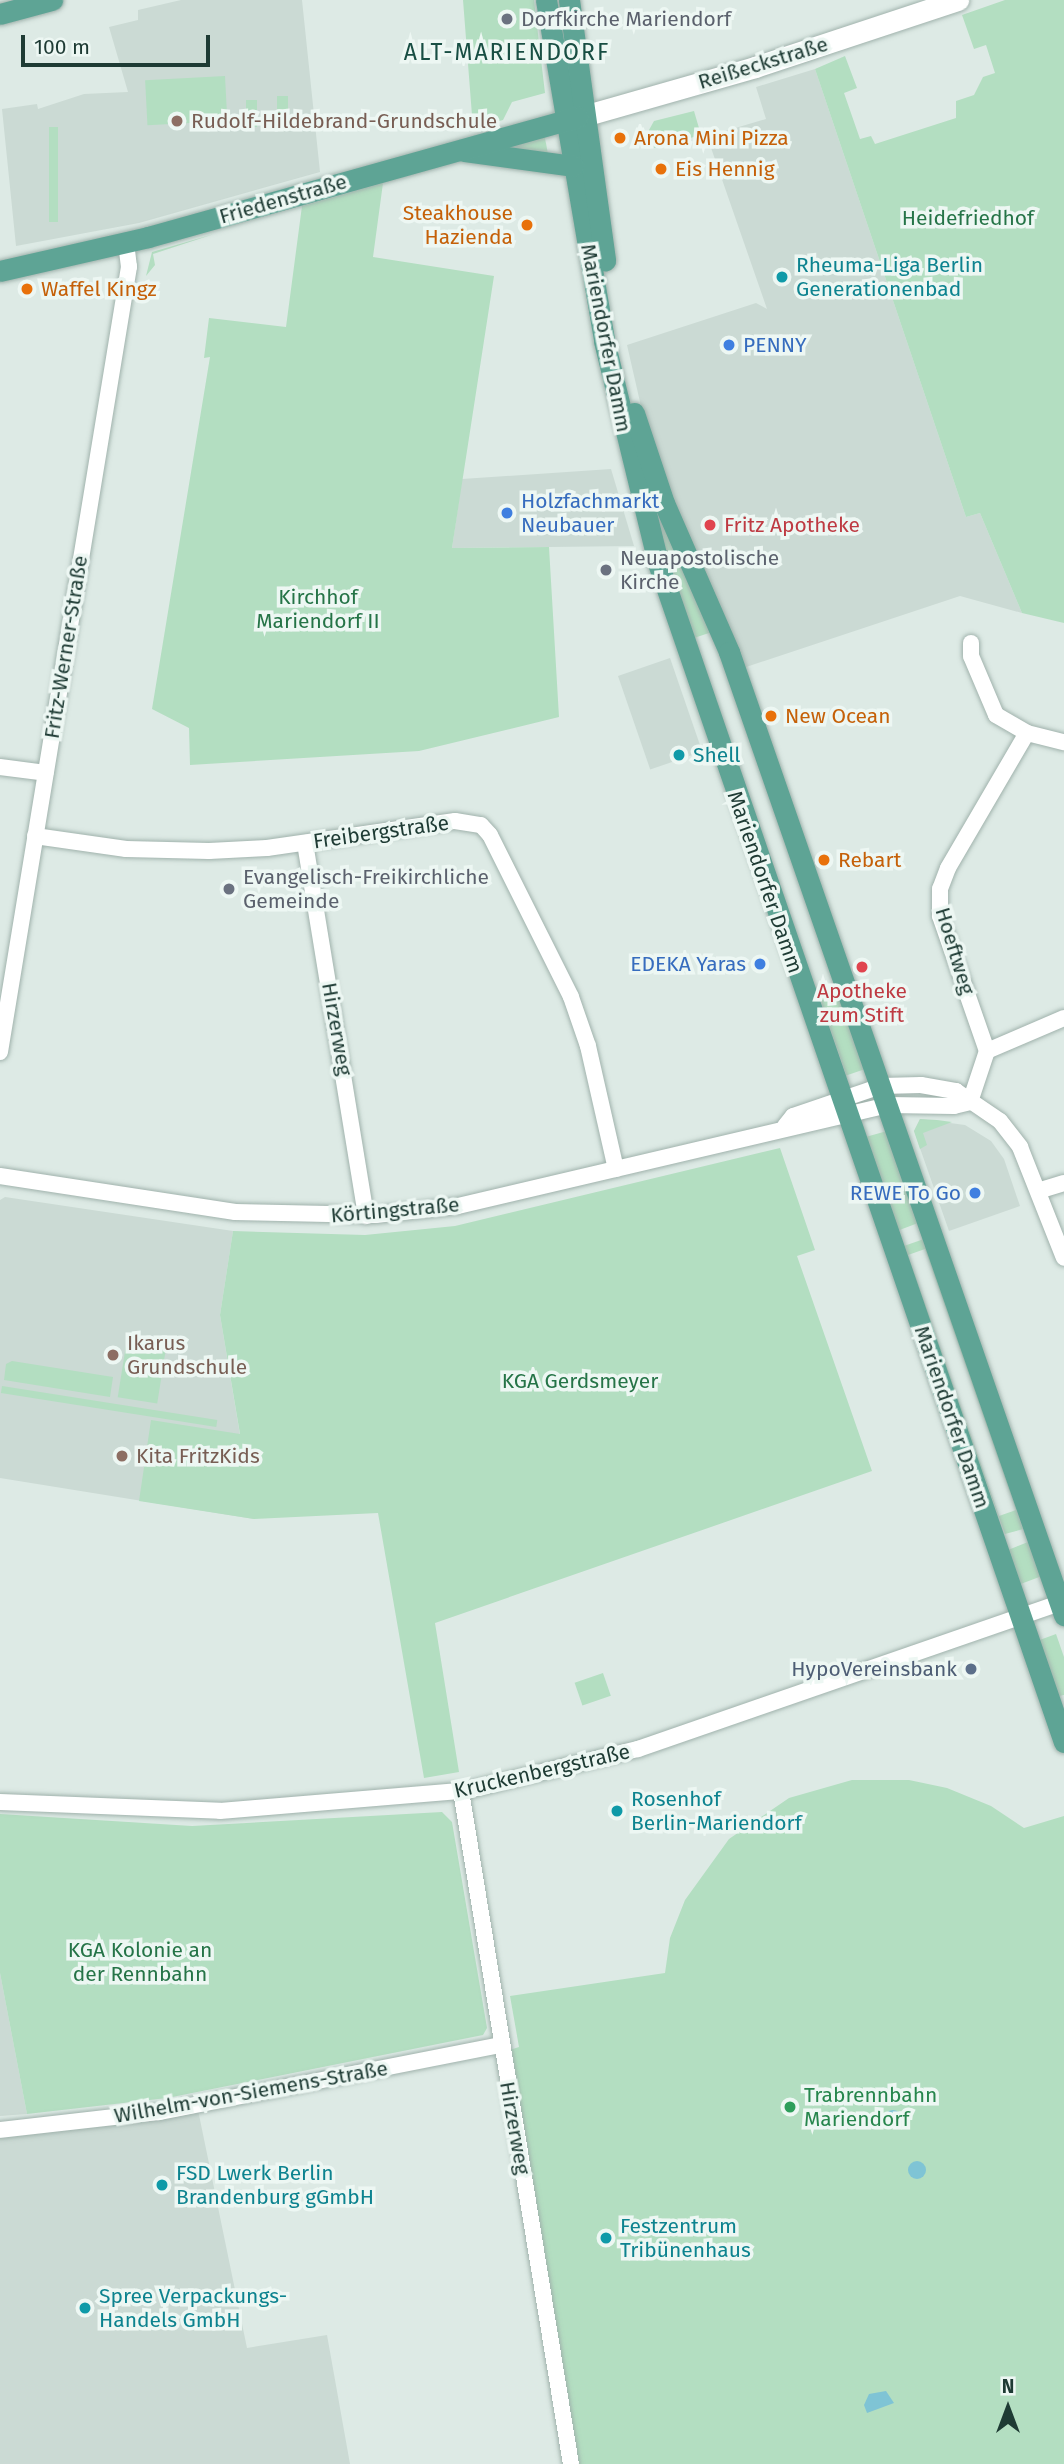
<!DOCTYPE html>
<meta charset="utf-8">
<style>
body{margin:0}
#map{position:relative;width:1064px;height:2464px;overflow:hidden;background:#ddeae5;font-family:"Fira Sans",sans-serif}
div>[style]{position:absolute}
.built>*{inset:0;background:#cbdad4;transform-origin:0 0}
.green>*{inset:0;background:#b3dec1;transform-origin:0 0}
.water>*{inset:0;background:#7fc4d5}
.round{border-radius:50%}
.roads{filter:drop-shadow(0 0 2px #a0b2ac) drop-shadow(0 0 2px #a0b2ac)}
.street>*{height:16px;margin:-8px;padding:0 8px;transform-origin:8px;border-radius:8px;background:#fff}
.secondary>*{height:21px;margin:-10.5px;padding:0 10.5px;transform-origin:10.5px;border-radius:10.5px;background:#fff}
.primary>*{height:21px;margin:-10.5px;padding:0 10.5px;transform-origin:10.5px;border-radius:10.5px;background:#5ea495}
.dots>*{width:19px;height:19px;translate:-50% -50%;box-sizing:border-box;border:4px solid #edf7f3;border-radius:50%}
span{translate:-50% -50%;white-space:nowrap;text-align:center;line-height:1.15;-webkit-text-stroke:7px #edf7f3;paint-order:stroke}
.worship-label{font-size:21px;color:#5b616d}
.left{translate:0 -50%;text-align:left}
.street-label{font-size:21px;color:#1e3b34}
.education-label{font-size:21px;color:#785e54}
.food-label{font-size:21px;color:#c56008}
.right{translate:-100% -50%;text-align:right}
.park-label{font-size:21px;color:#257447}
.culture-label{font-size:21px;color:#0d838f}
.shop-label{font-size:21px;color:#366cbe}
.health-label{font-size:21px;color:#be3a42}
.service-label{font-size:21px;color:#4e5e75}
.leisure-label{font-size:21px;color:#27864d}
.neighbourhood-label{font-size:23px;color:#184e43;letter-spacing:2px}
.north{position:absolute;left:973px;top:2373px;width:70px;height:70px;-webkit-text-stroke:5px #edf7f3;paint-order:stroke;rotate:0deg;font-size:19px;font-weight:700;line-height:28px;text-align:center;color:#1e3b34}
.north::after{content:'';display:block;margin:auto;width:24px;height:32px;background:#1e3b34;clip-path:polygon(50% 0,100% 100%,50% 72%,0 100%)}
.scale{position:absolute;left:21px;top:35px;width:189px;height:32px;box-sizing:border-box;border:4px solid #1e3b34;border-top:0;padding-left:9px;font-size:21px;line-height:24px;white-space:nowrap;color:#1e3b34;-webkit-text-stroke:5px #edf7f3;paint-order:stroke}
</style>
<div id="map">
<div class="built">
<div style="clip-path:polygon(181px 0,302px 0,320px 172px,139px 223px,16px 246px,2px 109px,37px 104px,38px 109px,84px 94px,128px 92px,109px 27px,138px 20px,138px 10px)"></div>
<div style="clip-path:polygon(815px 69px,966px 517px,980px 513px,1022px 613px,960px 596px,743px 668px,685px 531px,643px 415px,627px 345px,756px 303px,767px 309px,709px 142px,724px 138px,722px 132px,766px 119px,756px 87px)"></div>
<div style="clip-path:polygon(611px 469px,634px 546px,452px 548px,462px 479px)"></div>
<div style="left:670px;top:658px;width:99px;height:55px;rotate:71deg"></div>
<div style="clip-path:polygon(920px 1119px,965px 1125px,991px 1141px,1004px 1159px,1020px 1206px,949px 1231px,914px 1131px)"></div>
<div style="clip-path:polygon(5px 1197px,233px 1231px,220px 1315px,254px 1519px,0 1478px,0 1200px)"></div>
<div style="clip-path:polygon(0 1973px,27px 2114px,0 2116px)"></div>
<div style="clip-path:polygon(198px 2110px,247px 2348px,327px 2335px,350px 2464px,0 2464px,0 2134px)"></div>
</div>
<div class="green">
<div style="clip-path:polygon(463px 0,534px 0,545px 93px,512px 102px,503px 120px,473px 128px)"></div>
<div style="clip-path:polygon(1005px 0,1064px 0,1064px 623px,1022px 613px,980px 513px,966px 517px,815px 69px,845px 56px,857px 88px,844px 93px,860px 139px,871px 136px,875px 144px,956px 118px,956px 101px,974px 95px,983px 77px,995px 73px,986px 45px,974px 49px,962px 15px)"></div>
<div style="left:225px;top:76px;width:45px;height:80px;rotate:87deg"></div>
<div style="left:277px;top:96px;width:11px;height:31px"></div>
<div style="left:246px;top:100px;width:11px;height:27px"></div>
<div style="clip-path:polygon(694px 111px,701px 135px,654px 148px,649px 130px,654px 121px)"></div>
<div style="left:49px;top:127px;width:9px;height:95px"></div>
<div style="clip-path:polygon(544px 133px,548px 154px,505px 149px,503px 145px)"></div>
<div style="clip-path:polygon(383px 183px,373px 257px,494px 276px,452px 548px,549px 547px,559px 717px,419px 751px,190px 765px,189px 728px,152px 709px,210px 357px,204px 358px,209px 318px,286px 327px,302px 206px)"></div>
<div style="clip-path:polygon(214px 234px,153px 254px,155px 265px,146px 276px,152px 252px)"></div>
<div style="clip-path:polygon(655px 513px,658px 514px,712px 632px,691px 639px)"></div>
<div style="left:836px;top:987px;width:87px;height:19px;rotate:71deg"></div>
<div style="clip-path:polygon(920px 1119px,937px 1120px,952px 1122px,923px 1133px,927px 1145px,920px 1149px,914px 1131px)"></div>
<div style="clip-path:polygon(887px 1131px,918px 1223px,897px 1231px,862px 1138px)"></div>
<div style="clip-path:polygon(780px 1148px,815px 1250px,797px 1256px,872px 1471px,435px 1623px,459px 1772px,424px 1778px,378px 1513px,254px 1519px,139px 1501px,151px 1420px,240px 1434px,220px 1315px,233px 1231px,365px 1235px,455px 1226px)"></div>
<div style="clip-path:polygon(evenodd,924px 1239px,1023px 1529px,1005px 1534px,901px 1247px,924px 1239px,925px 1249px,1016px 1510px,999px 1516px,908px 1255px,925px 1249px)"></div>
<div style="left:126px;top:1345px;width:40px;height:53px;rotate:9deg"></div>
<div style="clip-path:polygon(12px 1361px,113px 1377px,110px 1397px,4px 1380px,6px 1364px)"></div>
<div style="left:2px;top:1386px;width:218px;height:7px;rotate:9deg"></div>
<div style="clip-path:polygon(1028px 1542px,1042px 1576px,1018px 1585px,1008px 1550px)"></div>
<div style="clip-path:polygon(1056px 1634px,1064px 1657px,1064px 1695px,1059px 1696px,1037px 1641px)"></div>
<div style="left:603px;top:1673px;width:24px;height:30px;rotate:71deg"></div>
<div style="clip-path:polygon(852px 1780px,909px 1780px,947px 1788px,991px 1806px,1024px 1828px,1064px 1816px,1064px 2464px,575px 2464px,506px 2051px,519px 2047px,510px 1996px,665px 1973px,670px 1938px,685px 1900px,729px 1839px,789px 1798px)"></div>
<div style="clip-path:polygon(442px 1812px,452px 1822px,487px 2028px,483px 2035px,167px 2098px,27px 2114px,0 1973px,0 1814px,192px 1826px)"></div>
</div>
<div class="water">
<div class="round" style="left:884px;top:2110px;width:18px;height:18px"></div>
<div class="round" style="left:908px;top:2161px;width:18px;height:18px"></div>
<div style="clip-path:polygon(886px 2391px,894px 2403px,867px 2413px,864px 2405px,869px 2394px)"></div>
</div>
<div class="roads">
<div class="street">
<div style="left:971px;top:643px;width:13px;rotate:90deg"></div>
<div style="left:971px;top:656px;width:64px;rotate:67deg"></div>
<div style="left:996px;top:715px;width:36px;rotate:30deg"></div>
<div style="left:1027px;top:733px;width:38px;rotate:14deg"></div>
<div style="left:0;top:767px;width:46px;rotate:7.4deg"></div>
<div style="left:35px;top:836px;width:92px;rotate:8.1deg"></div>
<div style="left:126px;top:849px;width:83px;rotate:1.4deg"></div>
<div style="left:209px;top:851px;width:58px;rotate:-3deg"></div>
<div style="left:267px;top:848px;width:190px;rotate:-8.2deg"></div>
<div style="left:455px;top:821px;width:26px;rotate:9deg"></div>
<div style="left:481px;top:825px;width:13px;rotate:48deg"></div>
<div style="left:490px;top:835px;width:181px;rotate:63.4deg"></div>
<div style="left:571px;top:997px;width:52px;rotate:70.9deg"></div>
<div style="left:588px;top:1046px;width:126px;rotate:77.2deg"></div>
<div style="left:305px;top:843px;width:378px;rotate:80.7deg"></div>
<div style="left:987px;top:1051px;width:84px;rotate:-23.2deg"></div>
<div style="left:0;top:1052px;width:796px;rotate:-80.67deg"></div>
<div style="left:129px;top:267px;width:24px;rotate:-97deg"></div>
<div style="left:970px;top:1102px;width:54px;rotate:-71.6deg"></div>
<div style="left:987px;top:1051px;width:143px;rotate:-109.2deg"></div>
<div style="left:940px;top:916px;width:27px;rotate:-90deg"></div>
<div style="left:940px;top:889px;width:22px;rotate:-69deg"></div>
<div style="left:948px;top:868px;width:156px;rotate:-59.7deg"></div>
<div style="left:785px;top:1126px;width:13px;rotate:-51deg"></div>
<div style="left:793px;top:1116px;width:93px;rotate:-18.8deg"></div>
<div style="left:881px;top:1086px;width:40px;rotate:-1.4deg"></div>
<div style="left:921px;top:1085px;width:36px;rotate:10deg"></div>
<div style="left:956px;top:1091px;width:53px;rotate:34.3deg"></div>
<div style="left:1000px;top:1121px;width:33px;rotate:52deg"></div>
<div style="left:1020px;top:1147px;width:119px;rotate:68.4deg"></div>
<div style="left:0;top:1176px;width:238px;rotate:8.7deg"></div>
<div style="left:235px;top:1212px;width:140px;rotate:1.2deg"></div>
<div style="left:375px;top:1215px;width:83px;rotate:-6.2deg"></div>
<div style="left:458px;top:1206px;width:442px;rotate:-13.2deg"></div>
<div style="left:888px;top:1105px;width:66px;rotate:0.9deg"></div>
<div style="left:954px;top:1106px;width:16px;rotate:-14deg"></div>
<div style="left:1041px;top:1190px;width:24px;rotate:-17deg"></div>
<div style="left:461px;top:1791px;width:682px;rotate:80.72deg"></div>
<div style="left:0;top:1802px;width:220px;rotate:2.3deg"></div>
<div style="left:220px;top:1811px;width:249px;rotate:-4.8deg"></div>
<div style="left:468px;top:1790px;width:175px;rotate:-13.6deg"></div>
<div style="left:638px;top:1749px;width:447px;rotate:-19.1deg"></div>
<div style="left:0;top:2130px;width:160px;rotate:-6.5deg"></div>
<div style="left:159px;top:2112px;width:349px;rotate:-11.1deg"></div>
</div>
<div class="secondary">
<div style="left:587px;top:115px;width:175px;rotate:-15.9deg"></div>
<div style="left:755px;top:67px;width:214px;rotate:-18.3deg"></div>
</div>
<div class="primary">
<div style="left:546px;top:0;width:346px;rotate:80.3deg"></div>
<div style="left:604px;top:341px;width:228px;rotate:76.3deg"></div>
<div style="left:658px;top:563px;width:1247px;rotate:71deg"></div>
<div style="left:569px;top:0;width:263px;rotate:82.1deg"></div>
<div style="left:0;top:14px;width:54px;rotate:-15.1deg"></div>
<div style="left:464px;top:151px;width:110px;rotate:7.8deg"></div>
<div style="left:0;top:271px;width:152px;rotate:-12.9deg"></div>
<div style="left:148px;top:237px;width:446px;rotate:-15.6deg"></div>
<div style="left:634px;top:413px;width:95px;rotate:71.6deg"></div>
<div style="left:664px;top:503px;width:163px;rotate:66.4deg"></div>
<div style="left:729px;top:652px;width:1020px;rotate:70.82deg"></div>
</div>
</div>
<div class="dots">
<div style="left:507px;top:19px;background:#6b7280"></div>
<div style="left:177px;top:121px;background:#8d6e63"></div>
<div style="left:620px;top:138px;background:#e8710a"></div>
<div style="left:661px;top:169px;background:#e8710a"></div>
<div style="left:527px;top:225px;background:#e8710a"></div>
<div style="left:782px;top:277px;background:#0f9aa8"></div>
<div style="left:27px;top:289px;background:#e8710a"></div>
<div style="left:729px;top:345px;background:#3f7fe0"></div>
<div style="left:507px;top:513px;background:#3f7fe0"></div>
<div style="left:710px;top:525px;background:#e0444e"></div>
<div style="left:606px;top:570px;background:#6b7280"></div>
<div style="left:771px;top:716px;background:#e8710a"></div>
<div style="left:679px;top:755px;background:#0f9aa8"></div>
<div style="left:824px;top:860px;background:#e8710a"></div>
<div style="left:229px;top:889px;background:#6b7280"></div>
<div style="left:760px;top:964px;background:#3f7fe0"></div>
<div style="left:862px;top:967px;background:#e0444e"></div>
<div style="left:975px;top:1193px;background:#3f7fe0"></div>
<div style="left:113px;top:1355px;background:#8d6e63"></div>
<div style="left:122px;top:1456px;background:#8d6e63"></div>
<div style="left:971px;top:1669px;background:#5c6f8a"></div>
<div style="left:617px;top:1811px;background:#0f9aa8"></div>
<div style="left:790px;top:2107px;background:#2e9e5b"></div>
<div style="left:162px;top:2185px;background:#0f9aa8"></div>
<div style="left:606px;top:2238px;background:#0f9aa8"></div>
<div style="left:85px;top:2308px;background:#0f9aa8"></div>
</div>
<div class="worship-label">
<span class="left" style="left:521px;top:19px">Dorfkirche Mariendorf</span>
<span class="left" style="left:620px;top:570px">Neuapostolische<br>Kirche</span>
<span class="left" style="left:243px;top:889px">Evangelisch-Freikirchliche<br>Gemeinde</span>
</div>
<div class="street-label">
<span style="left:763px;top:63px;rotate:-17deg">Reißeckstraße</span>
<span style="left:283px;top:199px;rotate:-16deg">Friedenstraße</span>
<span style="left:606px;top:338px;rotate:79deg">Mariendorfer Damm</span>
<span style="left:66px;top:647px;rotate:-81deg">Fritz-Werner-Straße</span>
<span style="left:381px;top:832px;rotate:-8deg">Freibergstraße</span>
<span style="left:765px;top:882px;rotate:71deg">Mariendorfer Damm</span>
<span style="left:955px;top:951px;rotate:73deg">Hoeftweg</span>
<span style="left:337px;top:1029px;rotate:80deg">Hirzerweg</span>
<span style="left:395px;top:1210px;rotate:-5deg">Körtingstraße</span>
<span style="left:952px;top:1417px;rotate:71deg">Mariendorfer Damm</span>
<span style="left:542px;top:1771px;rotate:-13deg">Kruckenbergstraße</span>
<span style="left:251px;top:2092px;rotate:-10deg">Wilhelm-von-Siemens-Straße</span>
<span style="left:515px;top:2128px;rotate:80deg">Hirzerweg</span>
</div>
<div class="education-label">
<span class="left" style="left:191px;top:121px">Rudolf-Hildebrand-Grundschule</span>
<span class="left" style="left:127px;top:1355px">Ikarus<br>Grundschule</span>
<span class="left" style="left:136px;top:1456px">Kita FritzKids</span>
</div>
<div class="food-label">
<span class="left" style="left:634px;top:138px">Arona Mini Pizza</span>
<span class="left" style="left:675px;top:169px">Eis Hennig</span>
<span class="right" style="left:513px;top:225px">Steakhouse<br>Hazienda</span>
<span class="left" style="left:41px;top:289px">Waffel Kingz</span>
<span class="left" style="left:785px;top:716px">New Ocean</span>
<span class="left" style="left:838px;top:860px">Rebart</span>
</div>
<div class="park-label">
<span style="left:968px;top:218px">Heidefriedhof</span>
<span style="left:318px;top:609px">Kirchhof<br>Mariendorf II</span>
<span style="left:580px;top:1381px">KGA Gerdsmeyer</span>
<span style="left:140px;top:1962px">KGA Kolonie an<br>der Rennbahn</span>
</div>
<div class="culture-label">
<span class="left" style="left:796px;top:277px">Rheuma-Liga Berlin<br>Generationenbad</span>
<span class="left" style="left:693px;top:755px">Shell</span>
<span class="left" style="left:631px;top:1811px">Rosenhof<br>Berlin-Mariendorf</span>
<span class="left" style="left:176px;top:2185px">FSD Lwerk Berlin<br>Brandenburg gGmbH</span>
<span class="left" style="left:620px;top:2238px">Festzentrum<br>Tribünenhaus</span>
<span class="left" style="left:99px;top:2308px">Spree Verpackungs-<br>Handels GmbH</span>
</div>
<div class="shop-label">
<span class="left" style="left:743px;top:345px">PENNY</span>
<span class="left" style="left:521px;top:513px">Holzfachmarkt<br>Neubauer</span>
<span class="right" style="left:746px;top:964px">EDEKA Yaras</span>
<span class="right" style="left:961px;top:1193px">REWE To Go</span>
</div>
<div class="health-label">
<span class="left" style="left:724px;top:525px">Fritz Apotheke</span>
<span style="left:862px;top:1003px">Apotheke<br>zum Stift</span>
</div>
<div class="service-label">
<span class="right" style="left:957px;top:1669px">HypoVereinsbank</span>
</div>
<div class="leisure-label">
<span class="left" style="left:804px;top:2107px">Trabrennbahn<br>Mariendorf</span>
</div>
<div class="neighbourhood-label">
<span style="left:507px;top:52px">ALT-MARIENDORF</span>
</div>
<div class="north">N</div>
<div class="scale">100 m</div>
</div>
